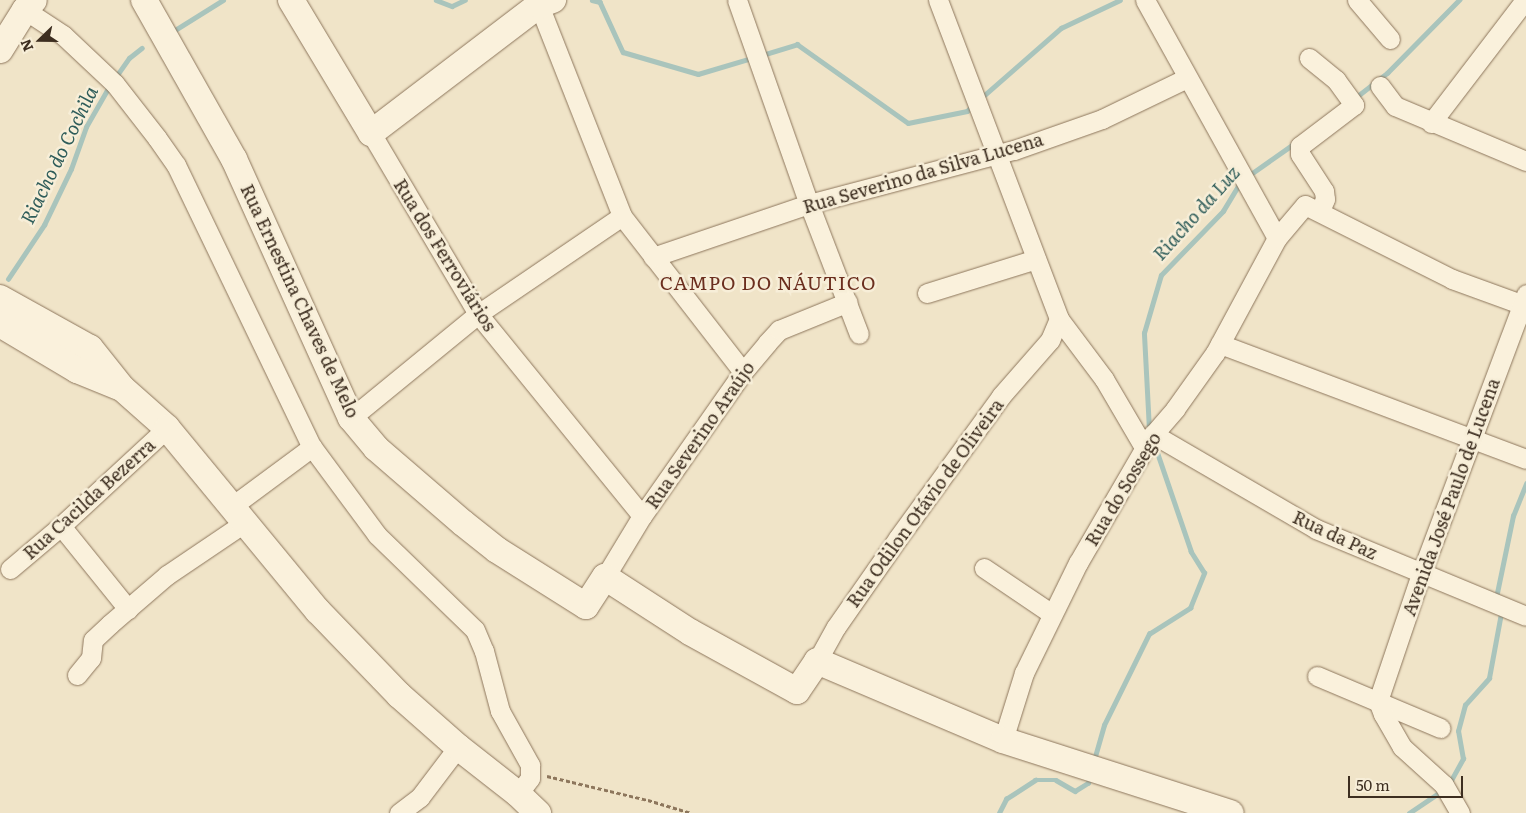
<!DOCTYPE html>
<meta charset="utf-8">
<style>
body{margin:0}
#map{position:relative;width:1526px;height:813px;overflow:hidden;background:#f0e4c8;font-family:Literata,serif}
div>[style]{position:absolute}
.stream>*{height:4.5px;margin:-2.25px;padding:0 2.25px;transform-origin:2.25px;border-radius:2.25px;background:#a9c4bc}
.path>*{height:2.5px;margin-top:-1.25px;transform-origin:0;background:repeating-linear-gradient(90deg,#8d765c 0 4px,transparent 0 6.5px)}
.roads{filter:drop-shadow(0 0 1px #8d765c) drop-shadow(0 0 1px #8d765c)}
.street>*{height:19px;margin:-9.5px;padding:0 9.5px;transform-origin:9.5px;border-radius:9.5px;background:#faf1dc}
.secondary>*{height:26px;margin:-13px;padding:0 13px;transform-origin:13px;border-radius:13px;background:#faf1dc}
span{translate:-50% -50%;white-space:nowrap;text-align:center;line-height:1.15;-webkit-text-stroke:5px #f7eed8;paint-order:stroke}
.street-label{font-size:18px;color:#3d2e20}
.water-label{font-size:19px;color:#2f5d5a;font-style:italic}
.neighbourhood-label{font-size:19px;color:#6b2e1e;letter-spacing:1px}
.north{position:absolute;left:15px;top:15px;width:50px;height:50px;-webkit-text-stroke:4px #f7eed8;paint-order:stroke;rotate:248deg;font-size:14px;font-weight:700;line-height:20px;text-align:center;color:#3d2e20}
.north::after{content:'';display:block;margin:auto;width:18px;height:22px;background:#3d2e20;clip-path:polygon(50% 0,100% 100%,50% 72%,0 100%)}
.scale{position:absolute;left:1348px;top:776px;width:115px;height:22px;box-sizing:border-box;border:2px solid #3d2e20;border-top:0;padding-left:6px;font-size:15px;line-height:18px;white-space:nowrap;color:#3d2e20;-webkit-text-stroke:4px #f7eed8;paint-order:stroke}
</style>
<div id="map">
<div class="stream">
<div style="left:436px;top:0;width:17px;rotate:21deg"></div>
<div style="left:452px;top:6px;width:14px;rotate:-25deg"></div>
<div style="left:592px;top:0;width:8px;rotate:14deg"></div>
<div style="left:600px;top:2px;width:55px;rotate:65.3deg"></div>
<div style="left:623px;top:52px;width:78px;rotate:16.3deg"></div>
<div style="left:698px;top:74px;width:56px;rotate:-16.5deg"></div>
<div style="left:172px;top:32px;width:60px;rotate:-32.1deg"></div>
<div style="left:762px;top:55px;width:37px;rotate:-17deg"></div>
<div style="left:797px;top:44px;width:136px;rotate:35.4deg"></div>
<div style="left:908px;top:123px;width:60px;rotate:-11.5deg"></div>
<div style="left:967px;top:111px;width:7px;rotate:-45deg"></div>
<div style="left:115px;top:78px;width:24px;rotate:-55deg"></div>
<div style="left:129px;top:58px;width:16px;rotate:-38deg"></div>
<div style="left:1355px;top:98px;width:41px;rotate:-38deg"></div>
<div style="left:1387px;top:73px;width:103px;rotate:-45.4deg"></div>
<div style="left:980px;top:99px;width:108px;rotate:-41.2deg"></div>
<div style="left:1061px;top:28px;width:65px;rotate:-25.4deg"></div>
<div style="left:1248px;top:176px;width:57px;rotate:-35.1deg"></div>
<div style="left:8px;top:279px;width:65px;rotate:-56.3deg"></div>
<div style="left:44px;top:225px;width:62px;rotate:-64.3deg"></div>
<div style="left:71px;top:169px;width:45px;rotate:-70.3deg"></div>
<div style="left:86px;top:127px;width:48px;rotate:-60.3deg"></div>
<div style="left:1149px;top:430px;width:97px;rotate:-93deg"></div>
<div style="left:1144px;top:333px;width:60px;rotate:-73.7deg"></div>
<div style="left:1161px;top:275px;width:89px;rotate:-45.9deg"></div>
<div style="left:1223px;top:211px;width:33px;rotate:-59deg"></div>
<div style="left:1497px;top:593px;width:79px;rotate:-78.3deg"></div>
<div style="left:1513px;top:516px;width:35px;rotate:-68deg"></div>
<div style="left:1094px;top:760px;width:36px;rotate:-74deg"></div>
<div style="left:1104px;top:725px;width:102px;rotate:-63.7deg"></div>
<div style="left:1149px;top:634px;width:49px;rotate:-32.4deg"></div>
<div style="left:1190px;top:608px;width:38px;rotate:-68deg"></div>
<div style="left:1204px;top:573px;width:25px;rotate:-122deg"></div>
<div style="left:1191px;top:552px;width:114px;rotate:-108.9deg"></div>
<div style="left:1449px;top:784px;width:29px;rotate:-61deg"></div>
<div style="left:1463px;top:759px;width:28px;rotate:-100deg"></div>
<div style="left:1458px;top:731px;width:27px;rotate:-75deg"></div>
<div style="left:1465px;top:705px;width:36px;rotate:-48deg"></div>
<div style="left:1489px;top:678px;width:66px;rotate:-79.5deg"></div>
<div style="left:999px;top:813px;width:16px;rotate:-63deg"></div>
<div style="left:1006px;top:799px;width:35px;rotate:-33deg"></div>
<div style="left:1035px;top:780px;width:21px"></div>
<div style="left:1056px;top:780px;width:22px;rotate:30deg"></div>
<div style="left:1075px;top:791px;width:15px;rotate:-32deg"></div>
<div style="left:1088px;top:783px;width:7px;rotate:-74deg"></div>
<div style="left:1409px;top:813px;width:40px;rotate:-34deg"></div>
</div>
<div class="path">
<div style="left:547px;top:776px;width:104px;rotate:13.4deg"></div>
<div style="left:648px;top:800px;width:45px;rotate:16.8deg"></div>
</div>
<div class="roads">
<div class="street">
<div style="left:537px;top:0;width:232px;rotate:68.5deg"></div>
<div style="left:622px;top:216px;width:197px;rotate:52.2deg"></div>
<div style="left:737px;top:0;width:216px;rotate:70.6deg"></div>
<div style="left:809px;top:204px;width:139px;rotate:69deg"></div>
<div style="left:938px;top:0;width:341px;rotate:69.2deg"></div>
<div style="left:1059px;top:319px;width:75px;rotate:53.1deg"></div>
<div style="left:1104px;top:379px;width:81px;rotate:59.6deg"></div>
<div style="left:1145px;top:0;width:272px;rotate:61deg"></div>
<div style="left:1357px;top:0;width:51px;rotate:49.8deg"></div>
<div style="left:25px;top:10px;width:45px;rotate:33.3deg"></div>
<div style="left:63px;top:35px;width:71px;rotate:43.3deg"></div>
<div style="left:115px;top:84px;width:68px;rotate:52.1deg"></div>
<div style="left:157px;top:138px;width:33px;rotate:55deg"></div>
<div style="left:176px;top:165px;width:313px;rotate:64.3deg"></div>
<div style="left:312px;top:447px;width:109px;rotate:53.5deg"></div>
<div style="left:377px;top:535px;width:136px;rotate:44.1deg"></div>
<div style="left:475px;top:630px;width:23px;rotate:67deg"></div>
<div style="left:484px;top:651px;width:62px;rotate:75.1deg"></div>
<div style="left:500px;top:711px;width:62px;rotate:60.9deg"></div>
<div style="left:530px;top:765px;width:13px;rotate:90deg"></div>
<div style="left:530px;top:778px;width:20px;rotate:127deg"></div>
<div style="left:1309px;top:58px;width:35px;rotate:39deg"></div>
<div style="left:1336px;top:80px;width:31px;rotate:54deg"></div>
<div style="left:1354px;top:105px;width:68px;rotate:142.8deg"></div>
<div style="left:1300px;top:146px;width:8px;rotate:90deg"></div>
<div style="left:1300px;top:154px;width:44px;rotate:57deg"></div>
<div style="left:1324px;top:191px;width:8px;rotate:83deg"></div>
<div style="left:1325px;top:199px;width:13px;rotate:113deg"></div>
<div style="left:1380px;top:86px;width:25px;rotate:53deg"></div>
<div style="left:1395px;top:106px;width:142px;rotate:22.8deg"></div>
<div style="left:1431px;top:123px;width:155px;rotate:-52.6deg"></div>
<div style="left:371px;top:133px;width:210px;rotate:59.4deg"></div>
<div style="left:478px;top:314px;width:260px;rotate:50.9deg"></div>
<div style="left:653px;top:257px;width:165px;rotate:-18.8deg"></div>
<div style="left:809px;top:204px;width:212px;rotate:-14.8deg"></div>
<div style="left:1014px;top:150px;width:93px;rotate:-19.4deg"></div>
<div style="left:1102px;top:119px;width:94px;rotate:-25.8deg"></div>
<div style="left:927px;top:293px;width:114px;rotate:-17.3deg"></div>
<div style="left:1220px;top:344px;width:327px;rotate:20.6deg"></div>
<div style="left:351px;top:418px;width:164px;rotate:-39.3deg"></div>
<div style="left:478px;top:314px;width:174px;rotate:-34.2deg"></div>
<div style="left:1153px;top:434px;width:189px;rotate:30.2deg"></div>
<div style="left:1316px;top:529px;width:227px;rotate:22.5deg"></div>
<div style="left:231px;top:507px;width:101px;rotate:-36.5deg"></div>
<div style="left:61px;top:526px;width:107px;rotate:51.1deg"></div>
<div style="left:984px;top:568px;width:82px;rotate:34.1deg"></div>
<div style="left:10px;top:569px;width:67px;rotate:-40.1deg"></div>
<div style="left:61px;top:526px;width:144px;rotate:-42.8deg"></div>
<div style="left:605px;top:577px;width:71px;rotate:-58.8deg"></div>
<div style="left:642px;top:516px;width:176px;rotate:-55deg"></div>
<div style="left:743px;top:372px;width:38px;rotate:-50deg"></div>
<div style="left:767px;top:343px;width:18px;rotate:-47deg"></div>
<div style="left:779px;top:330px;width:74px;rotate:-22.1deg"></div>
<div style="left:817px;top:661px;width:39px;rotate:-61deg"></div>
<div style="left:836px;top:627px;width:108px;rotate:-55.1deg"></div>
<div style="left:898px;top:538px;width:175px;rotate:-54deg"></div>
<div style="left:1001px;top:396px;width:74px;rotate:-48.8deg"></div>
<div style="left:1050px;top:340px;width:23px;rotate:-67deg"></div>
<div style="left:77px;top:675px;width:22px;rotate:-51deg"></div>
<div style="left:91px;top:658px;width:18px;rotate:-84deg"></div>
<div style="left:93px;top:640px;width:23px;rotate:-43deg"></div>
<div style="left:110px;top:624px;width:75px;rotate:-40.7deg"></div>
<div style="left:167px;top:575px;width:93px;rotate:-34deg"></div>
<div style="left:1317px;top:676px;width:134px;rotate:22.9deg"></div>
<div style="left:1003px;top:740px;width:70px;rotate:-72.6deg"></div>
<div style="left:1024px;top:673px;width:123px;rotate:-63.9deg"></div>
<div style="left:1078px;top:563px;width:146px;rotate:-59.9deg"></div>
<div style="left:1151px;top:437px;width:37px;rotate:-49deg"></div>
<div style="left:1175px;top:409px;width:69px;rotate:-54.5deg"></div>
<div style="left:1215px;top:353px;width:131px;rotate:-61.7deg"></div>
<div style="left:1277px;top:238px;width:43px;rotate:-49.7deg"></div>
<div style="left:1305px;top:205px;width:165px;rotate:26.7deg"></div>
<div style="left:1452px;top:279px;width:79px;rotate:20deg"></div>
<div style="left:399px;top:813px;width:26px;rotate:-37deg"></div>
<div style="left:420px;top:797px;width:63px;rotate:-52.8deg"></div>
<div style="left:1460px;top:813px;width:32px;rotate:-120deg"></div>
<div style="left:1444px;top:785px;width:57px;rotate:-137.9deg"></div>
<div style="left:1402px;top:747px;width:38px;rotate:-120deg"></div>
<div style="left:1383px;top:714px;width:14px;rotate:-111deg"></div>
<div style="left:1378px;top:701px;width:134px;rotate:-71.3deg"></div>
<div style="left:1421px;top:574px;width:299px;rotate:-69.4deg"></div>
</div>
<div class="secondary">
<div style="left:144px;top:0;width:183px;rotate:60.5deg"></div>
<div style="left:234px;top:159px;width:284px;rotate:65.7deg"></div>
<div style="left:351px;top:418px;width:39px;rotate:50deg"></div>
<div style="left:376px;top:448px;width:115px;rotate:40.8deg"></div>
<div style="left:463px;top:523px;width:43px;rotate:38.5deg"></div>
<div style="left:497px;top:550px;width:105px;rotate:32.2deg"></div>
<div style="left:586px;top:606px;width:35px;rotate:-57deg"></div>
<div style="left:605px;top:577px;width:101px;rotate:32.9deg"></div>
<div style="left:690px;top:632px;width:122px;rotate:28.9deg"></div>
<div style="left:797px;top:691px;width:36px;rotate:-56deg"></div>
<div style="left:817px;top:661px;width:202px;rotate:23deg"></div>
<div style="left:1003px;top:740px;width:239px;rotate:17.8deg"></div>
<div style="left:291px;top:0;width:155px;rotate:59deg"></div>
<div style="left:371px;top:133px;width:211px;rotate:-37.3deg"></div>
<div style="left:539px;top:5px;width:15px;rotate:-20deg"></div>
<div style="left:0;top:50px;width:47px;rotate:-58deg"></div>
<div style="left:25px;top:10px;width:13px;rotate:-48deg"></div>
<div style="left:0;top:298px;width:103px;rotate:29.1deg"></div>
<div style="left:90px;top:348px;width:51px;rotate:51.3deg"></div>
<div style="left:122px;top:388px;width:60px;rotate:41.6deg"></div>
<div style="left:167px;top:428px;width:237px;rotate:50.5deg"></div>
<div style="left:318px;top:611px;width:117px;rotate:46deg"></div>
<div style="left:399px;top:695px;width:79px;rotate:41.4deg"></div>
<div style="left:458px;top:747px;width:76px;rotate:38.1deg"></div>
<div style="left:518px;top:794px;width:28px;rotate:44deg"></div>
<div style="left:0;top:324px;width:90px;rotate:30.9deg"></div>
<div style="left:77px;top:370px;width:45px;rotate:22deg"></div>
</div>
</div>
<div class="street-label">
<span style="left:923px;top:173px;rotate:-16deg">Rua Severino da Silva Lucena</span>
<span style="left:445px;top:255px;rotate:58deg">Rua dos Ferroviários</span>
<span style="left:300px;top:301px;rotate:65deg">Rua Ernestina Chaves de Melo</span>
<span style="left:700px;top:435px;rotate:-55deg">Rua Severino Araújo</span>
<span style="left:1123px;top:489px;rotate:-59deg">Rua do Sossego</span>
<span style="left:1451px;top:497px;rotate:-70deg">Avenida José Paulo de Lucena</span>
<span style="left:89px;top:499px;rotate:-42deg">Rua Cacilda Bezerra</span>
<span style="left:925px;top:503px;rotate:-54deg">Rua Odilon Otávio de Oliveira</span>
<span style="left:1335px;top:535px;rotate:25deg">Rua da Paz</span>
</div>
<div class="water-label">
<span style="left:59px;top:155px;rotate:-64deg">Riacho do Cochila</span>
<span style="left:1196px;top:213px;rotate:-48deg">Riacho da Luz</span>
</div>
<div class="neighbourhood-label">
<span style="left:768px;top:283px">CAMPO DO NÁUTICO</span>
</div>
<div class="north">N</div>
<div class="scale">50 m</div>
</div>
